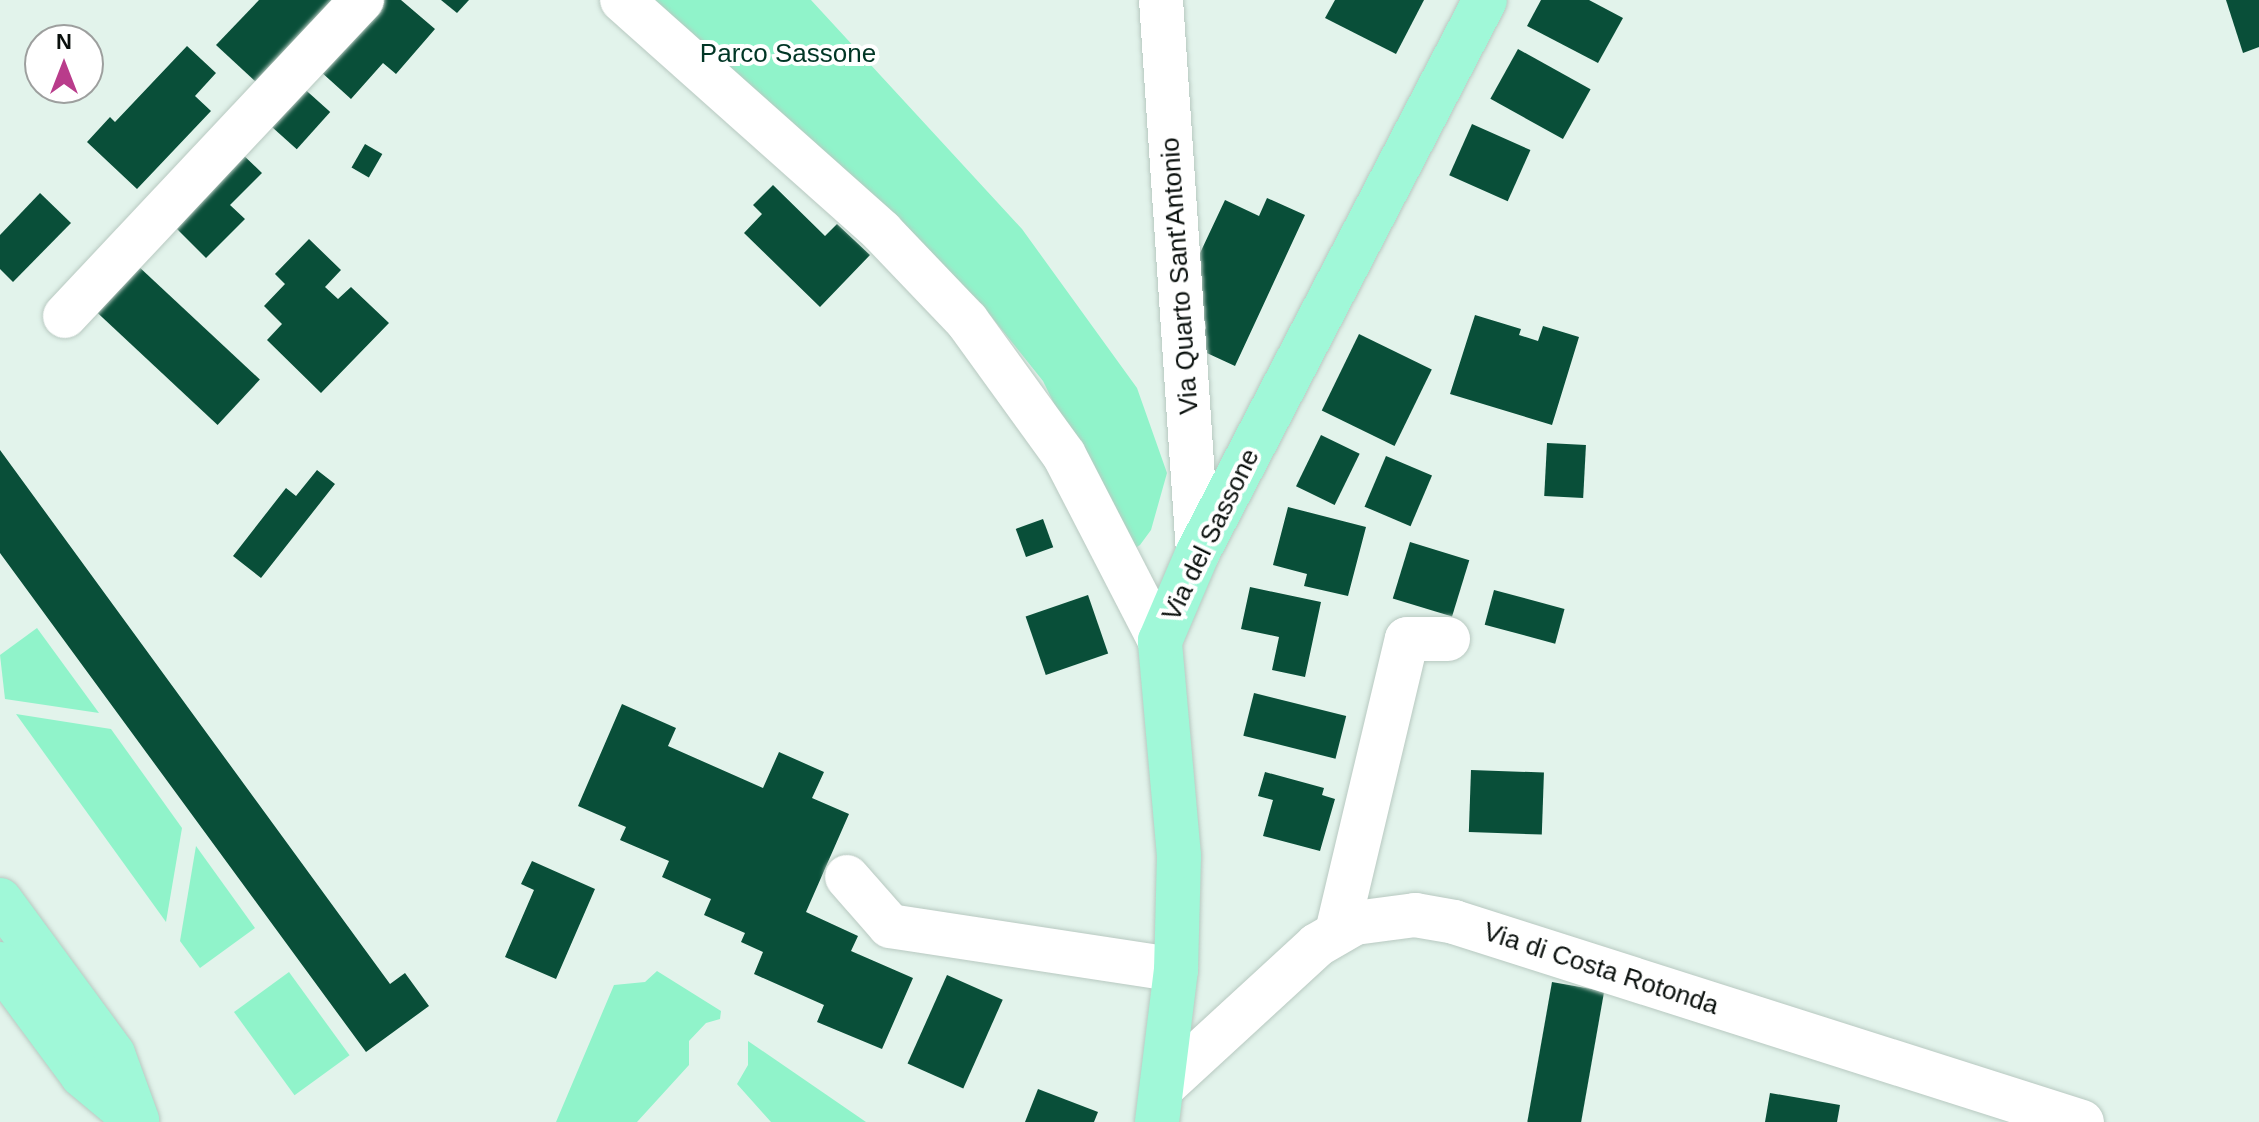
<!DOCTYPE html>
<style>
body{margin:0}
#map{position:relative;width:2259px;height:1122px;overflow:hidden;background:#e2f3eb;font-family:Arial,sans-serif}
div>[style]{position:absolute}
.green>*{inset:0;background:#90f3ca;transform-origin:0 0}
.building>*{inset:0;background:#094f39;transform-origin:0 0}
.roads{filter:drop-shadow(0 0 2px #b8c9c1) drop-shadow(0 0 2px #b8c9c1)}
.minor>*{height:44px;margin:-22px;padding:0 22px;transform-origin:22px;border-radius:22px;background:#fff}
.major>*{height:44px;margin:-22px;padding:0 22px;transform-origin:22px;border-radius:22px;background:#a0f8d8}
span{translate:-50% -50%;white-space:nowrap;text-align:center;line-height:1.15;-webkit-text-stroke:8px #fff;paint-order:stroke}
.park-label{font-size:26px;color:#003625}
.street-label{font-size:26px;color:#0a100d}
.north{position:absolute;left:24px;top:24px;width:80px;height:80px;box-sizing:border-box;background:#fff;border:2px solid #9d9f9e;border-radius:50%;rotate:0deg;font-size:22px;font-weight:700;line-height:32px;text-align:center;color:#0a100d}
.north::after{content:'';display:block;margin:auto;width:28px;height:36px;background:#b93c8b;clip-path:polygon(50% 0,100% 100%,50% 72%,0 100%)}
</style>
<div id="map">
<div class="green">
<div style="clip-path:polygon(647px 0,811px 0,1022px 229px,1137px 388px,1167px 473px,1151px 530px,1140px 545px,1127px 553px,1043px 381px,978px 300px)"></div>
<div style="clip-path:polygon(37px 628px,99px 713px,5px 699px,0 655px)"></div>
<div style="clip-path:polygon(16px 714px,111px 729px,182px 828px,166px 922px)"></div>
<div style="clip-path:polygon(196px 846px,255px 928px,200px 968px,180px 941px)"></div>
<div style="clip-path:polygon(657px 971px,721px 1011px,720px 1019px,706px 1023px,689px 1041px,689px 1065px,637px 1122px,556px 1122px,614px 985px,645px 982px)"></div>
<div style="left:289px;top:972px;width:103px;height:68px;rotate:54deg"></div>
<div style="clip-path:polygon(748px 1041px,866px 1122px,771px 1122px,737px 1084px,748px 1065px)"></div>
</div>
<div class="building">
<div style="clip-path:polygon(259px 0,334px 0,256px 82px,216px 45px)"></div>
<div style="clip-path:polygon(383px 0,401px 0,435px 29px,396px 74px,383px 63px,351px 99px,320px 71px)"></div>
<div style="clip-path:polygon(441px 0,469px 0,457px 13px)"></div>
<div style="clip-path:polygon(1335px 0,1424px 0,1396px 54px,1325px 18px)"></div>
<div style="clip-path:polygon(1541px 0,1589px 0,1623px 18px,1598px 63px,1527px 26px)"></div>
<div style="clip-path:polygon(2226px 0,2259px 0,2259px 47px,2243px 53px)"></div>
<div style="clip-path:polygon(187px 46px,216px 73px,195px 96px,211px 111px,137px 189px,87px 142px,110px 117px,115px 122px)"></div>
<div style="left:1518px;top:49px;width:83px;height:57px;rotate:29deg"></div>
<div style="left:299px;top:84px;width:42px;height:50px;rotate:42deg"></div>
<div style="left:1472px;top:124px;width:64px;height:56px;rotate:24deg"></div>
<div style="left:365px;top:144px;width:20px;height:27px;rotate:30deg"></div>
<div style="clip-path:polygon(238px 150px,262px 173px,230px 205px,245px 219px,206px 258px,168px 220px)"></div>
<div style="clip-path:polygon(773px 185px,825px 236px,837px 224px,870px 255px,820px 307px,744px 233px,762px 214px,753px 205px)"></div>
<div style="clip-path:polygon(40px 193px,71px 223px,13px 282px,0 269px,0 235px)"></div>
<div style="clip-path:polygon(1267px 198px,1305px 215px,1235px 366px,1196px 348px,1206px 328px,1193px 268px,1225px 200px,1259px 216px)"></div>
<div style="clip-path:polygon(309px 239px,341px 270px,325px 287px,338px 299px,351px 287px,389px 323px,321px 393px,267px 340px,282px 324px,264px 306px,285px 284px,275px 274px)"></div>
<div style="left:137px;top:265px;width:168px;height:62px;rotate:43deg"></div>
<div style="clip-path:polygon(1475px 315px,1521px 329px,1519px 335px,1538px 341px,1543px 326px,1579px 337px,1552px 425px,1450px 394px)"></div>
<div style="left:1359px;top:334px;width:81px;height:85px;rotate:26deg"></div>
<div style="left:1321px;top:435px;width:43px;height:57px;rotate:26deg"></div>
<div style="left:1547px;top:443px;width:39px;height:53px;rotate:3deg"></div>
<div style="clip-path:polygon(0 450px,390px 984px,405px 973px,429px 1006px,366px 1052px,0 553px)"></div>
<div style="left:1386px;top:456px;width:50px;height:55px;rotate:23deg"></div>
<div style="clip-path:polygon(317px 470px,335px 484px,261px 578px,233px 556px,286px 488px,296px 496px)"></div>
<div style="clip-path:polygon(1288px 507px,1366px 527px,1348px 596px,1304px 586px,1307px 574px,1273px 565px)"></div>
<div style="left:1043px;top:519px;width:30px;height:29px;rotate:70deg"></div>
<div style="left:1410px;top:542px;width:62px;height:59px;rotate:17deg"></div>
<div style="clip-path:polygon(1250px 587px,1321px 602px,1305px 677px,1272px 670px,1279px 637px,1241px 629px)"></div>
<div style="left:1494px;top:590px;width:73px;height:36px;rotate:15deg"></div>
<div style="left:1088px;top:595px;width:62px;height:66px;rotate:71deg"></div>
<div style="left:1254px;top:693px;width:95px;height:44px;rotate:14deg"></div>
<div style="clip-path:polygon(622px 704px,676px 728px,668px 746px,763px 788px,779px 752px,824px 772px,812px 798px,849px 814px,806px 912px,858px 936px,851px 951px,913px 978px,882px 1049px,817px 1022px,824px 1005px,754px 974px,763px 952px,741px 942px,745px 933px,704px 915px,711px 899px,662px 877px,669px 861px,620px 840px,626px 827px,578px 806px)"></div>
<div style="left:1471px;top:770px;width:73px;height:62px;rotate:2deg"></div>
<div style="clip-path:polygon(1265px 772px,1324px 788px,1322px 795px,1335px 799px,1320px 851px,1263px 836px,1273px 800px,1258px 796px)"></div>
<div style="clip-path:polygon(532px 861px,595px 889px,556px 979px,505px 957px,534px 890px,521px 884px)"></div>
<div style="left:947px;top:975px;width:61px;height:97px;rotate:24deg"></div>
<div style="left:1552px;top:982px;width:53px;height:142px;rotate:10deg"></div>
<div style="clip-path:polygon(1038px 1089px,1098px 1112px,1094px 1122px,1025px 1122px)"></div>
<div style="clip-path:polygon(1770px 1093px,1840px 1105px,1837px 1122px,1765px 1122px)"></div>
</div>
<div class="roads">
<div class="minor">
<div style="left:622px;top:0;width:348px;rotate:41.7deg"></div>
<div style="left:882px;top:232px;width:123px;rotate:46.3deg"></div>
<div style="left:967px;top:321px;width:165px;rotate:54.1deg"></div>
<div style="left:1064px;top:455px;width:209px;rotate:62.7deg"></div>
<div style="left:1161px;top:0;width:553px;rotate:86.17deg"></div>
<div style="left:65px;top:316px;width:434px;rotate:-46.8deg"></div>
<div style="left:847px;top:877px;width:65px;rotate:48.7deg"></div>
<div style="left:890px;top:926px;width:289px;rotate:8.7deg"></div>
<div style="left:1337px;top:932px;width:301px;rotate:-76.6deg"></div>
<div style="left:1407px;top:639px;width:41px"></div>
<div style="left:1166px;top:1084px;width:205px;rotate:-42.6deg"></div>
<div style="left:1317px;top:945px;width:44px;rotate:-30.1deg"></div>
<div style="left:1355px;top:923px;width:61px;rotate:-7.6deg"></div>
<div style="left:1415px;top:915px;width:40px;rotate:10deg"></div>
<div style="left:1454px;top:922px;width:659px;rotate:17.67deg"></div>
</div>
<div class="major">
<div style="left:0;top:900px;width:191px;rotate:53.7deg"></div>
<div style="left:113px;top:1054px;width:70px;rotate:70deg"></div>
<div style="left:0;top:964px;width:138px;rotate:53.5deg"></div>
<div style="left:82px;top:1075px;width:72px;rotate:39.9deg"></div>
<div style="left:1157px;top:1122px;width:153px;rotate:-82.9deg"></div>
<div style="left:1176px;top:970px;width:114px;rotate:-88.5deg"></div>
<div style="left:1179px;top:856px;width:216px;rotate:-95.1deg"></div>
<div style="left:1160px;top:641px;width:97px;rotate:-66.9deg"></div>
<div style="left:1198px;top:552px;width:622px;rotate:-62.53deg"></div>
</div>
</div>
<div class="park-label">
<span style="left:788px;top:54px">Parco Sassone</span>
</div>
<div class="street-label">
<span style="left:1180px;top:276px;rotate:-94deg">Via Quarto Sant'Antonio</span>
<span style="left:1211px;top:535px;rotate:-64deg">Via del Sassone</span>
<span style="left:1601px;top:969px;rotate:18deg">Via di Costa Rotonda</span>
</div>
<div class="north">N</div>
</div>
